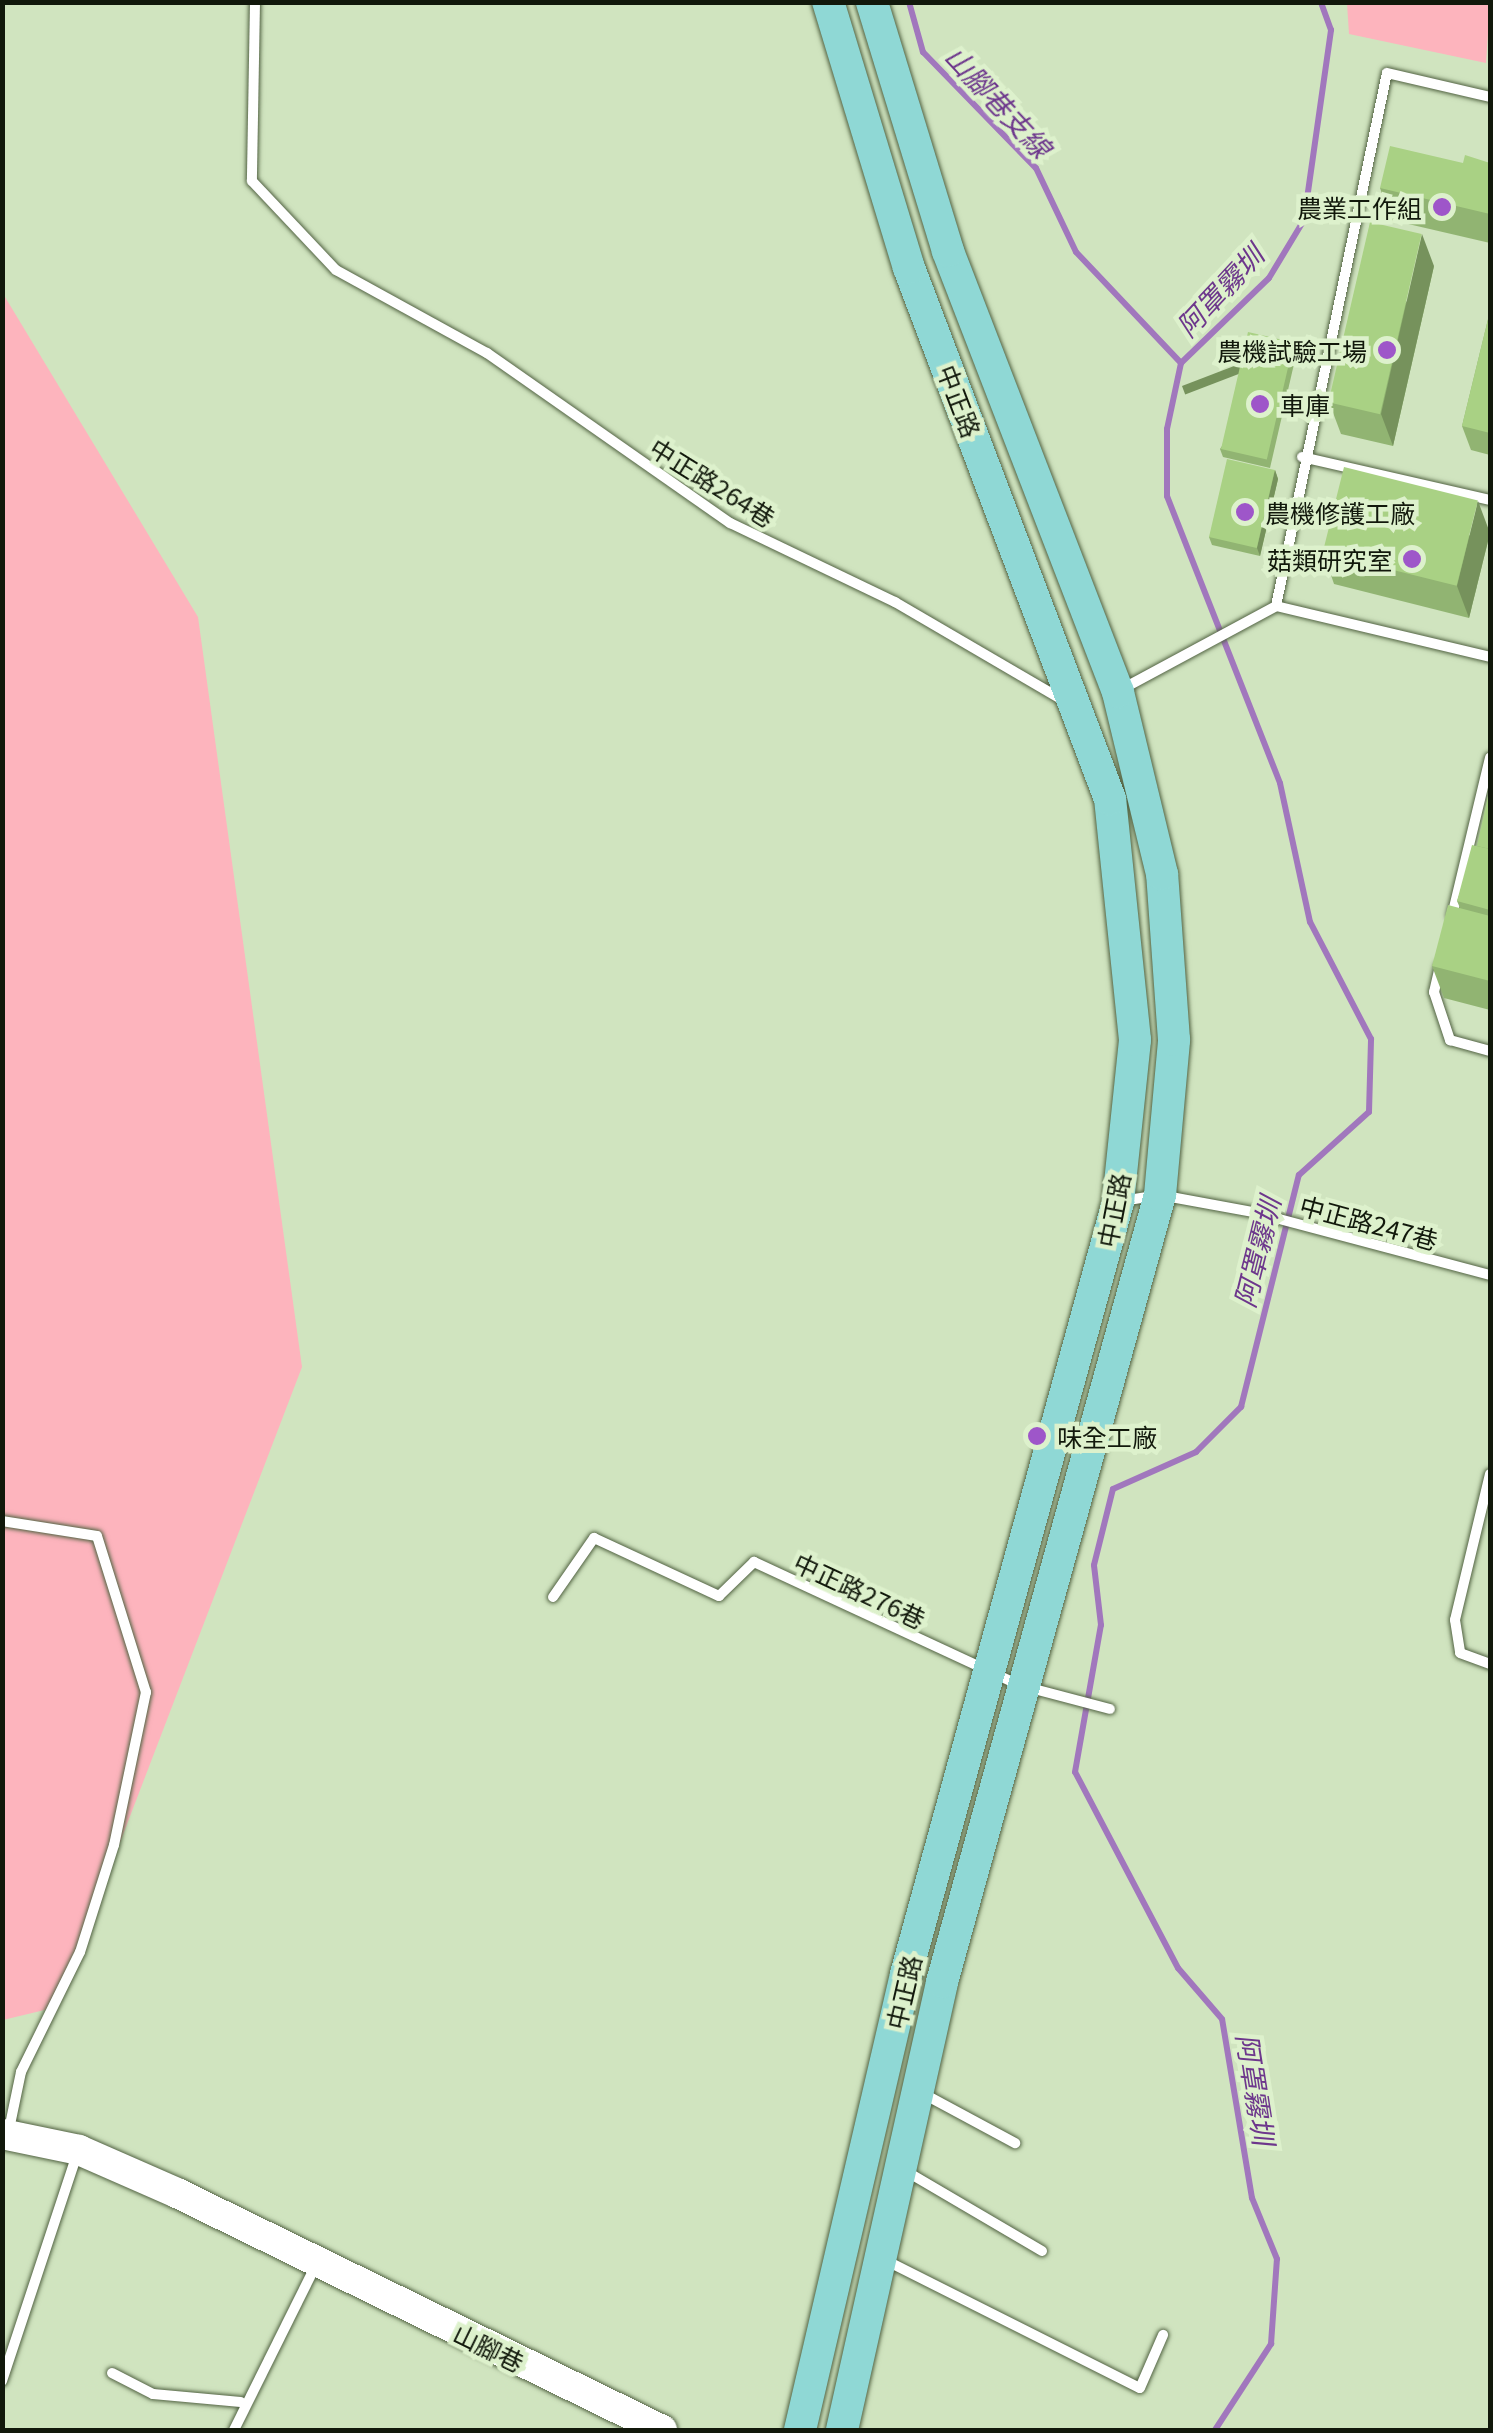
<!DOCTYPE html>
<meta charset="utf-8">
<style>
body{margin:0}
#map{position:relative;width:1493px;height:2433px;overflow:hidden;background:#d0e4bf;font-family:Georgia,"Noto Sans TC",serif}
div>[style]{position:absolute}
.green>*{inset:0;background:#fdb4bd}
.stream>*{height:6px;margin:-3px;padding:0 3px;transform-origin:3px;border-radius:3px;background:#a177bd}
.roads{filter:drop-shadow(0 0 2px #526343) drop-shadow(0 0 2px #526343)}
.lane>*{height:10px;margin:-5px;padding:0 5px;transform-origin:5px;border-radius:5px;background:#fff}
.secondary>*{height:30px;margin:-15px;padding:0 15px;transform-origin:15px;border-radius:15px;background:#fff}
.primary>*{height:32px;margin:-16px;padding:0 16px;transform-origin:16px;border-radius:16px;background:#8fd8d5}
.wall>*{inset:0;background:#91b472}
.shaded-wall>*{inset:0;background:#76925c;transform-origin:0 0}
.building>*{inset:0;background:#a9d184;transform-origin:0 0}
.dots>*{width:28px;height:28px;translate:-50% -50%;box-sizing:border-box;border:5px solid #ddf1cc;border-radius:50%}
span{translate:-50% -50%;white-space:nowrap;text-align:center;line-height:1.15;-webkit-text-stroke:9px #ddf1cc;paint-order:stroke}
.poi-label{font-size:25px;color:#11180b}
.right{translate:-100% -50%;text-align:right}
.left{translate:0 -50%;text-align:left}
.street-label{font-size:25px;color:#11180b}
.water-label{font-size:28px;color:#6d378c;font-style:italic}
.frame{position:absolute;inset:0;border:5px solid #11180b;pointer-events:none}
</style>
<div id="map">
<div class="green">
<div style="clip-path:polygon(1347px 3px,1490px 3px,1486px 63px,1349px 34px)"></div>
<div style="clip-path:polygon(2px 292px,198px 617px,302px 1367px,57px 2007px,3px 2020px)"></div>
</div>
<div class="stream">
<div style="left:909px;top:2px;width:52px;rotate:74.4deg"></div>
<div style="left:923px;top:52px;width:162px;rotate:45.8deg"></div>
<div style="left:1036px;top:168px;width:93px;rotate:64.5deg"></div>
<div style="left:1076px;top:252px;width:153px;rotate:46.6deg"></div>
<div style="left:1215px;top:2430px;width:103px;rotate:-56.9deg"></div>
<div style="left:1271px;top:2344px;width:85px;rotate:-86deg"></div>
<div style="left:1277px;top:2259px;width:66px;rotate:-112.3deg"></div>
<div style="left:1252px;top:2198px;width:181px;rotate:-99.5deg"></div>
<div style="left:1222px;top:2019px;width:67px;rotate:-130.8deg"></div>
<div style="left:1178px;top:1968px;width:221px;rotate:-117.7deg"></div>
<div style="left:1075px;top:1772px;width:149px;rotate:-80deg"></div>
<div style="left:1101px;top:1625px;width:60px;rotate:-96.7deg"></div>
<div style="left:1094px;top:1565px;width:78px;rotate:-76deg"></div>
<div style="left:1113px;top:1489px;width:91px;rotate:-24deg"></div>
<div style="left:1196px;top:1452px;width:64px;rotate:-45deg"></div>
<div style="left:1241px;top:1407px;width:239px;rotate:-76deg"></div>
<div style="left:1299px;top:1175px;width:94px;rotate:-42deg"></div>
<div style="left:1369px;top:1112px;width:73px;rotate:-88.4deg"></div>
<div style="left:1371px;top:1039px;width:132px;rotate:-117.5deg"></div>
<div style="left:1310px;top:922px;width:142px;rotate:-102.2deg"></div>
<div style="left:1280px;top:783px;width:308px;rotate:-111.5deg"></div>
<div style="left:1167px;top:496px;width:67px;rotate:-90deg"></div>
<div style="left:1167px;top:429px;width:67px;rotate:-78deg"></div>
<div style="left:1181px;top:363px;width:122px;rotate:-44deg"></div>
<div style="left:1269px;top:278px;width:68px;rotate:-58.9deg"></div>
<div style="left:1304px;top:220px;width:192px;rotate:-81.9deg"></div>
<div style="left:1331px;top:30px;width:30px;rotate:-110deg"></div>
</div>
<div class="roads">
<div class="lane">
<div style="left:255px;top:2px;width:179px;rotate:91deg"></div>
<div style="left:252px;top:181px;width:122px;rotate:46.7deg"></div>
<div style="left:336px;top:270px;width:172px;rotate:28.8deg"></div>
<div style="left:487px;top:353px;width:297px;rotate:35deg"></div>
<div style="left:730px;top:523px;width:183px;rotate:25.6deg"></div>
<div style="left:895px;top:602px;width:192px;rotate:30.3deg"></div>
<div style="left:1302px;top:457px;width:193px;rotate:12.9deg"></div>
<div style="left:1276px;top:606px;width:220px;rotate:13.4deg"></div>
<div style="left:1124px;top:688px;width:173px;rotate:-28.3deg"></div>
<div style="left:1276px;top:606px;width:544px;rotate:-78.24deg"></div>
<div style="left:1387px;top:73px;width:106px;rotate:13.1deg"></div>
<div style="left:1452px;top:916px;width:163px;rotate:-76.5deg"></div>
<div style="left:1440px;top:966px;width:27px;rotate:103deg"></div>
<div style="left:1434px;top:992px;width:51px;rotate:71.6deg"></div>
<div style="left:1450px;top:1040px;width:41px;rotate:15.4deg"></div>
<div style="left:1122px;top:1201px;width:38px;rotate:-9deg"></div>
<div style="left:1160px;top:1195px;width:95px;rotate:10.4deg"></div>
<div style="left:1253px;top:1212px;width:245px;rotate:14.9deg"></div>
<div style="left:1490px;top:1474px;width:150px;rotate:103.5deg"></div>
<div style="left:1455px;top:1620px;width:33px;rotate:81deg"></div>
<div style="left:1460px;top:1653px;width:32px;rotate:20deg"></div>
<div style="left:2px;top:1521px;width:96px;rotate:9deg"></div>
<div style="left:97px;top:1536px;width:164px;rotate:72.6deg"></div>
<div style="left:146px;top:1692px;width:156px;rotate:101.8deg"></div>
<div style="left:114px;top:1845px;width:112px;rotate:107.6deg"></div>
<div style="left:80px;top:1952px;width:134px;rotate:116.2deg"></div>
<div style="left:21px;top:2072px;width:63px;rotate:101.8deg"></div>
<div style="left:553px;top:1597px;width:72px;rotate:-55.2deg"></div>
<div style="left:594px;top:1538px;width:138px;rotate:24.9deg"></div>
<div style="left:719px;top:1596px;width:49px;rotate:-44.2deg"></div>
<div style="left:754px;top:1562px;width:292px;rotate:24.9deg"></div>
<div style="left:1019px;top:1685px;width:94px;rotate:14.8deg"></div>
<div style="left:922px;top:2093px;width:106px;rotate:28.3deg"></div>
<div style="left:904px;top:2170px;width:160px;rotate:30.4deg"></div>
<div style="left:885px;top:2260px;width:285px;rotate:26.7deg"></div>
<div style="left:1140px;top:2388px;width:58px;rotate:-66.5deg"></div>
<div style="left:112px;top:2373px;width:46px;rotate:27.1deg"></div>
<div style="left:153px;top:2394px;width:88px;rotate:5.2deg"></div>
<div style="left:2px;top:2381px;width:239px;rotate:-71.7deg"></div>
<div style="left:234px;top:2430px;width:184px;rotate:-63.6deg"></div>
</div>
<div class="secondary">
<div style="left:2px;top:2134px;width:79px;rotate:11.7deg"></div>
<div style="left:79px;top:2150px;width:107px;rotate:23.7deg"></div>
<div style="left:177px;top:2193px;width:540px;rotate:26.04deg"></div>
</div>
<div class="primary">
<div style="left:800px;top:2430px;width:468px;rotate:-76.9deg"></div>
<div style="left:906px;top:1974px;width:801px;rotate:-74.64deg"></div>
<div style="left:1118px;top:1202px;width:163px;rotate:-84deg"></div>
<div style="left:1135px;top:1040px;width:242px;rotate:-95.9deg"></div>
<div style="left:1110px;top:799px;width:568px;rotate:-110.73deg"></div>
<div style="left:909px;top:268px;width:278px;rotate:-106.9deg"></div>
<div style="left:842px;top:2430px;width:459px;rotate:-77.4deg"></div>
<div style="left:942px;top:1982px;width:817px;rotate:-74.52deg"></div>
<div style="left:1160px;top:1195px;width:156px;rotate:-84.8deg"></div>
<div style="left:1174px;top:1040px;width:166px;rotate:-94.1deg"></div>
<div style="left:1162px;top:874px;width:187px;rotate:-103.6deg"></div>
<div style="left:1118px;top:692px;width:473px;rotate:-111.1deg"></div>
<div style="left:948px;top:251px;width:260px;rotate:-107deg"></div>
</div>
</div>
<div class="wall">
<div style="clip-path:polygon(1463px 163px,1490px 163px,1490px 243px,1391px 220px,1380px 188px)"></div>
<div style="clip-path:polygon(1434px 266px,1393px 446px,1341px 434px,1329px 402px)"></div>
<div style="clip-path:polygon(1490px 311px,1490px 455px,1471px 450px,1462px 426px)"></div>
<div style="clip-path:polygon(1294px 343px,1297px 351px,1270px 468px,1223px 457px,1220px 449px)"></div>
<div style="clip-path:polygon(1275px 470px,1278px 479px,1260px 556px,1212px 545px,1209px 537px)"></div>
<div style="clip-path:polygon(1490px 533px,1469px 618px,1334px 584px,1323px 552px)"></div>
<div style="clip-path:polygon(1490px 797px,1490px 1010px,1444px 998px,1432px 966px,1460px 908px,1457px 901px,1477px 846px)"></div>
</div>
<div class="shaded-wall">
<div style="clip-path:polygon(1422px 234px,1434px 266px,1393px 446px,1381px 414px)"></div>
<div style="left:1294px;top:343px;width:9px;height:120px;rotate:69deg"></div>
<div style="clip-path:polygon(1275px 470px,1278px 479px,1260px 556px,1257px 548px)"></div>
<div style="clip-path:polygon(1478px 501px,1490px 533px,1469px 618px,1457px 586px)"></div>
</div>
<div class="building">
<div style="clip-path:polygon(1390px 146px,1463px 163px,1465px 155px,1490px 163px,1490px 214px,1380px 188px)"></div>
<div style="left:1370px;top:222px;width:53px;height:185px;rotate:13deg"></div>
<div style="clip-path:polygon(1490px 311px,1490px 433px,1462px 426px)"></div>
<div style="left:1248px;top:332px;width:47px;height:120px;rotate:13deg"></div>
<div style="left:1227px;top:459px;width:49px;height:80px;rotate:13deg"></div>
<div style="left:1344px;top:467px;width:138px;height:88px;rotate:14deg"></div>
<div style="clip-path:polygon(1488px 796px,1490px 797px,1490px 849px,1477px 846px)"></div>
<div style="clip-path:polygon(1472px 845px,1490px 849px,1490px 910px,1457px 901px)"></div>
<div style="clip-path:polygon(1448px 905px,1490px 916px,1490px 981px,1432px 966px)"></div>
</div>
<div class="dots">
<div style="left:1442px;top:207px;background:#9e56c9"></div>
<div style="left:1387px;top:350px;background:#9e56c9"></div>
<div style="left:1260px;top:404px;background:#9e56c9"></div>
<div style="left:1245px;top:512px;background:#9e56c9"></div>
<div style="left:1412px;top:559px;background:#9e56c9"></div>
<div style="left:1037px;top:1436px;background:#9e56c9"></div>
</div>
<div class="poi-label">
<span class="right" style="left:1422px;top:207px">農業工作組</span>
<span class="right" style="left:1367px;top:350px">農機試驗工場</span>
<span class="left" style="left:1280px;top:404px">車庫</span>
<span class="left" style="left:1265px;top:512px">農機修護工廠</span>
<span class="right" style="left:1392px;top:559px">菇類研究室</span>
<span class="left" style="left:1057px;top:1436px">味全工廠</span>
</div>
<div class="street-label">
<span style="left:960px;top:401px;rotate:69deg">中正路</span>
<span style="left:713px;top:482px;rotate:32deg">中正路264巷</span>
<span style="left:1113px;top:1210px;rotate:-79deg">中正路</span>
<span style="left:1369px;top:1222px;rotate:15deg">中正路247巷</span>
<span style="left:860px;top:1590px;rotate:25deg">中正路276巷</span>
<span style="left:903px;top:1992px;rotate:-77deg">中正路</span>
<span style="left:489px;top:2347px;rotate:26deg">山腳巷</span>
</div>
<div class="water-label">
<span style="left:999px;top:101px;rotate:47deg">山腳巷支線</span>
<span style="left:1219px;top:290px;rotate:-47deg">阿罩霧圳</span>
<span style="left:1256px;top:1252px;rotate:-76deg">阿罩霧圳</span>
<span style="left:1257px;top:2089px;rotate:81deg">阿罩霧圳</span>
</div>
<div class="frame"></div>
</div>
